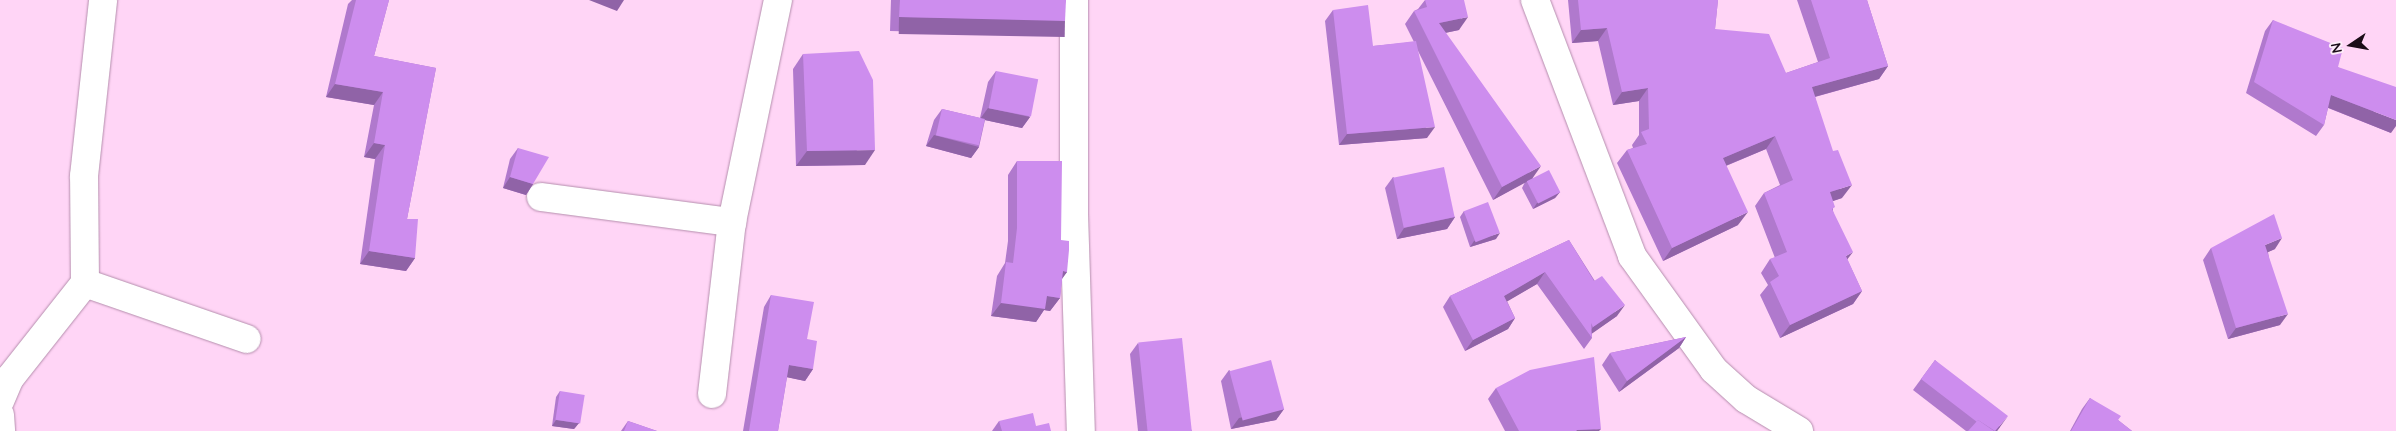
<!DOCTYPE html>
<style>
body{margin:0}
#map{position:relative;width:2396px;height:431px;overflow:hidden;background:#ffd5f6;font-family:Quicksand,sans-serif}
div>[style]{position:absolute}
.roads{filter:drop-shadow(0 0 1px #b58ead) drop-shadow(0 0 1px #b58ead)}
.minor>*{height:28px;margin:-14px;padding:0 14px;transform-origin:14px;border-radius:14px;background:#fff}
.wall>*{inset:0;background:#b079cd}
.shaded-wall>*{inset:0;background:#9063a7;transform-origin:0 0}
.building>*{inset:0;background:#cd8dee;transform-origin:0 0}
span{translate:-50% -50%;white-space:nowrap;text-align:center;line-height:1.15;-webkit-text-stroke:4px #fdecf9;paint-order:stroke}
.north{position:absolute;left:2326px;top:20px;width:50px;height:50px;-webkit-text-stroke:4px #fdecf9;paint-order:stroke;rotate:258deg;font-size:14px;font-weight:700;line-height:20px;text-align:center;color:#1a0c17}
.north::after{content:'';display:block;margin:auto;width:18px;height:22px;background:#1a0c17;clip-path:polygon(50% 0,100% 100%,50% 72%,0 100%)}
</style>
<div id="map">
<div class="roads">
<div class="minor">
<div style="left:1074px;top:0;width:214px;rotate:90deg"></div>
<div style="left:1074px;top:214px;width:217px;rotate:88.2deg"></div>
<div style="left:1535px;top:0;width:274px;rotate:69.2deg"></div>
<div style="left:1632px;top:256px;width:140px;rotate:54.3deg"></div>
<div style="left:1714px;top:370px;width:43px;rotate:42.2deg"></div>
<div style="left:1746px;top:399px;width:62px;rotate:31.1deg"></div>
<div style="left:541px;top:197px;width:193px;rotate:7.5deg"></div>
<div style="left:85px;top:283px;width:171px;rotate:19.1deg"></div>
<div style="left:712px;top:394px;width:173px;rotate:-83.4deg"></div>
<div style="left:732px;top:222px;width:227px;rotate:-78.3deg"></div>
<div style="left:0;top:401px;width:25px;rotate:-67deg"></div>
<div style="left:10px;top:378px;width:121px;rotate:-51.7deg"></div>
<div style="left:85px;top:283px;width:107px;rotate:-90.5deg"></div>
<div style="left:84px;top:176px;width:177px;rotate:-83.8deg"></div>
<div style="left:0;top:415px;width:16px;rotate:86deg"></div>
</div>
</div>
<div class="wall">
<div style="clip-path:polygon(352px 0,389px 0,374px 56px,436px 68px,407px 219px,415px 258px,406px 271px,360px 264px,375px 159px,364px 157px,374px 105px,326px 97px,348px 4px)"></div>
<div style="clip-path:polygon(891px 0,1066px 0,1056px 35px,890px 31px)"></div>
<div style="clip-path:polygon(1425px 0,1464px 0,1459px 30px,1445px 33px,1532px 178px,1560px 192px,1555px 198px,1533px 209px,1522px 188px,1525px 182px,1493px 200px,1417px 49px,1427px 138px,1339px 145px,1325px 21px,1333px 10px,1373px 46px,1414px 42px,1405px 24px,1414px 11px,1418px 9px)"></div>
<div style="clip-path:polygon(1568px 0,1718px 0,1715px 29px,1786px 73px,1818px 62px,1797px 0,1867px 0,1888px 66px,1879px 79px,1815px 97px,1842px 198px,1833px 201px,1833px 211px,1847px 259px,1862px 291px,1853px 304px,1780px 338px,1760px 295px,1768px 285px,1761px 273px,1770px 259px,1775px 258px,1755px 206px,1764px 193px,1780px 185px,1766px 149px,1726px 166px,1738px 225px,1663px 261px,1617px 163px,1627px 150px,1633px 148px,1632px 145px,1639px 135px,1639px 101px,1613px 105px,1598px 41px,1572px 43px)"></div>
<div style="clip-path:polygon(2273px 20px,2338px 67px,2391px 133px,2328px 108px,2324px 125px,2316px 136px,2246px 93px,2265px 31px)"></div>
<div style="clip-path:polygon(803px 54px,865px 165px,796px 166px,793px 69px)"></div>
<div style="clip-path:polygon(996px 71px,1030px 117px,1022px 128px,985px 120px,979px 147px,971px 158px,926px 146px,934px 120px,942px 109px,980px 118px,988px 82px)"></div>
<div style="clip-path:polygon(518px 148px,533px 184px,526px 195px,503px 188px,510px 159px)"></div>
<div style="clip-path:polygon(1017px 161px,1061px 240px,1067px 272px,1062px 278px,1060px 298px,1050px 311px,1044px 310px,1036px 322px,991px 316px,997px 276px,1005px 263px,1008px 241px,1008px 175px)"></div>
<div style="clip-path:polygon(1393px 177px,1455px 217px,1447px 229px,1397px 239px,1385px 188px)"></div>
<div style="clip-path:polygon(1464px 211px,1496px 239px,1470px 247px,1460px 217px)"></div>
<div style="clip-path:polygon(1569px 240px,1617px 316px,1592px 333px,1592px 338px,1584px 349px,1537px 284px,1507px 301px,1515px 318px,1508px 329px,1465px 351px,1443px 307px,1450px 296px)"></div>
<div style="clip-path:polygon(2211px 248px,2275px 249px,2268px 252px,2280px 325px,2228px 339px,2203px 260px)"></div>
<div style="clip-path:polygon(771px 295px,807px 339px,813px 369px,805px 381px,787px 377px,778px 431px,743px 431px,764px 307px)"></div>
<div style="clip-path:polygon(1686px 337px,1679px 348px,1619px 392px,1602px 365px,1610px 353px)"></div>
<div style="clip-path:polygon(1138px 343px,1192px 431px,1138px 431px,1130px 354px)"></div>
<div style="clip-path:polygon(1935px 360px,2000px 427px,1997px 431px,1966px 431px,1913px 390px)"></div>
<div style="clip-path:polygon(1229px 370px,1284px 409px,1276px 420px,1231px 429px,1221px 381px)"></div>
<div style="clip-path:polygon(1496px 388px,1599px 431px,1505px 431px,1488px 399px)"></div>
<div style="clip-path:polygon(560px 391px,579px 423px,574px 429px,552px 426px,556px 397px)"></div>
<div style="clip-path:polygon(2090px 398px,2132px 431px,2070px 431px,2082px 409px)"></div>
<div style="clip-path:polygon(628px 421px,657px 431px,621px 431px)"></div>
<div style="clip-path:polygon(999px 421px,1036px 426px,1051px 431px,992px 431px)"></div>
</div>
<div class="shaded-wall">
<div style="clip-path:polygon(589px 0,624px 0,617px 11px)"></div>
<div style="left:899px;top:17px;width:166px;height:17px;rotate:1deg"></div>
<div style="clip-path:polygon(1468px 17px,1459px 30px,1430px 36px,1439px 23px)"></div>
<div style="clip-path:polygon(1607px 28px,1598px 41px,1572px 43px,1581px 30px)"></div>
<div style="clip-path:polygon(1888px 66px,1879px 79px,1803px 100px,1812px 87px)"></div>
<div style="clip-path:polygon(335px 84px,383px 92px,374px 105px,326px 97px)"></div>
<div style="clip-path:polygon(1648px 88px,1639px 101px,1613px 105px,1622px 92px)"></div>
<div style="clip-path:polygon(2331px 95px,2396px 120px,2396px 126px,2391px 133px,2324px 106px)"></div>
<div style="clip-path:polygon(988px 108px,1030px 117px,1022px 128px,980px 119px)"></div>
<div style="clip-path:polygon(1435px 127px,1427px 138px,1339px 145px,1347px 134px)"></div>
<div style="clip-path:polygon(934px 135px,979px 147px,971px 158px,926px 146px)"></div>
<div style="clip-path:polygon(1775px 136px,1766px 149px,1713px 171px,1723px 158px)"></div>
<div style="clip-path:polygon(374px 143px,385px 145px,375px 159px,364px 157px)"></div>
<div style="clip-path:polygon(875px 150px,865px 165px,796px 166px,807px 151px)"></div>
<div style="clip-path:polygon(1541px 166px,1532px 179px,1493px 200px,1502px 187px)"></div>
<div style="clip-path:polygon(510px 177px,533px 184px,526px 195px,503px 188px)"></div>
<div style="clip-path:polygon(1852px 185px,1842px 198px,1821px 205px,1830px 192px)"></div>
<div style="clip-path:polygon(1560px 192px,1555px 198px,1533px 209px,1537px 203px)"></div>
<div style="clip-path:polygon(1748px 212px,1738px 225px,1663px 261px,1672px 248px)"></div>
<div style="clip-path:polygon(1455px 217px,1447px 229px,1397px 239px,1404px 228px)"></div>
<div style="clip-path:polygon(1500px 233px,1496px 239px,1470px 247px,1474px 241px)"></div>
<div style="clip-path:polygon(2282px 238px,2275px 249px,2257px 257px,2265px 245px)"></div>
<div style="clip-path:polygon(369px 251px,415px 258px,406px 271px,360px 264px)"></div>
<div style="clip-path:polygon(1853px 252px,1843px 265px,1846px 256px)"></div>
<div style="clip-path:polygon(1063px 271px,1067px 272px,1057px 286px)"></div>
<div style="clip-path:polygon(1545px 272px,1537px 284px,1496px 308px,1504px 296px)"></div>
<div style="clip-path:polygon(1862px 291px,1853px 304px,1780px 338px,1790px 325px)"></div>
<div style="clip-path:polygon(1047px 296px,1060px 298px,1050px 311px,1044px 310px,1036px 322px,991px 316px,1001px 303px)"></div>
<div style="clip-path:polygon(1625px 305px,1617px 316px,1590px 335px,1589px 333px,1593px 327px)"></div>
<div style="clip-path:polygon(2288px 314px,2280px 325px,2228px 339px,2236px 328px)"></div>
<div style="clip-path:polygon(1515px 318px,1508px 329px,1465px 351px,1473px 340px)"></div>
<div style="clip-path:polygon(1686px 337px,1679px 348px,1619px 392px,1627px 381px)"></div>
<div style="clip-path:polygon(789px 365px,813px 369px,805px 381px,781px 376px)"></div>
<div style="clip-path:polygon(1284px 409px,1276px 420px,1231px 429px,1239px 418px)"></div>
<div style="clip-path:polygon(2008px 416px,2000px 427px,1997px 431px,1995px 431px)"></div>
<div style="clip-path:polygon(556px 420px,579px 423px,574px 429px,552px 426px)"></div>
<div style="clip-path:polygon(1601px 429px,1599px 431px,1576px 431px,1577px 430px)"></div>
</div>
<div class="building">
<div style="clip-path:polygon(356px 0,389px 0,374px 56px,436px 68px,407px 219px,418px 219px,415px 258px,369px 251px,385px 145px,374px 143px,383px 92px,335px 84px)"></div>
<div style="clip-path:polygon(900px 0,1066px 0,1065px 21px,899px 17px)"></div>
<div style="clip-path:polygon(1425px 0,1464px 0,1468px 17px,1439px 23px,1541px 166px,1502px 187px,1414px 11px,1427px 7px)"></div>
<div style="clip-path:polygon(1578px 0,1718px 0,1715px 29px,1769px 34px,1786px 73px,1830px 58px,1811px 0,1867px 0,1888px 66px,1812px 87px,1833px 151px,1838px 150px,1852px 185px,1830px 192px,1835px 207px,1832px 209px,1853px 252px,1846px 256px,1862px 291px,1790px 325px,1770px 282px,1779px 276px,1770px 259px,1787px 252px,1764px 193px,1793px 180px,1775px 136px,1723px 158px,1748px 212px,1672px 248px,1627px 150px,1647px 144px,1641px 132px,1649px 129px,1648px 88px,1622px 92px,1607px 28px,1581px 30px)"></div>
<div style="clip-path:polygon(1368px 5px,1373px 46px,1416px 41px,1435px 127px,1347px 134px,1333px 10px)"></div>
<div style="clip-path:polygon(2273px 20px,2343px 48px,2338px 67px,2396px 87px,2396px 120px,2331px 95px,2324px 125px,2254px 82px)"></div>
<div style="clip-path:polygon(859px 51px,873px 80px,875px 150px,807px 151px,803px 54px)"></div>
<div style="left:996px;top:71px;width:43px;height:38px;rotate:11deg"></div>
<div style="left:942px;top:109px;width:44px;height:27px;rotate:13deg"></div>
<div style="clip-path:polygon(518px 148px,549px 157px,533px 184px,510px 177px)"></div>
<div style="clip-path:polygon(1017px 161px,1062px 161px,1061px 240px,1069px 241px,1069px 250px,1067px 272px,1063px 271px,1060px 298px,1047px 296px,1045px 309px,1001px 303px,1006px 262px,1013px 263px,1017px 228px)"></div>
<div style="left:1444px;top:167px;width:51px;height:52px;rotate:78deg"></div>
<div style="left:1549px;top:170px;width:25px;height:25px;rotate:63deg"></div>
<div style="left:1488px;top:202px;width:33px;height:26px;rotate:69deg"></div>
<div style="clip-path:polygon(2274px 214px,2282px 238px,2265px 245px,2288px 314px,2236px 328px,2211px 248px)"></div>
<div style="clip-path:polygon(1569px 240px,1594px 281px,1602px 276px,1625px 305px,1593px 327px,1591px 323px,1592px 338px,1545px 272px,1504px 296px,1515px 318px,1473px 340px,1450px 296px)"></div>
<div style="clip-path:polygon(771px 295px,814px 302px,807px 339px,817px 341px,813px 369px,789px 365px,778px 431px,749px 431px)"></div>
<div style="clip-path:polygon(1686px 337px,1627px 381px,1610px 353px)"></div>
<div style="left:1182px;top:338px;width:94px;height:44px;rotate:84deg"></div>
<div style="clip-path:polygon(1594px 357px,1601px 429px,1577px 430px,1576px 431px,1519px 431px,1496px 388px,1530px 370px)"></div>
<div style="left:1271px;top:360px;width:51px;height:43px;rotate:75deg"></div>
<div style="clip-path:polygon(1935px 360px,2008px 416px,1995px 431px,1978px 420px,1977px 422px,1921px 379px)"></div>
<div style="left:560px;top:391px;width:25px;height:29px;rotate:9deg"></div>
<div style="clip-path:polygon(2090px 398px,2121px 416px,2118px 420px,2132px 431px,2071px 431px)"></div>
<div style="clip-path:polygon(1033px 413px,1036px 426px,1049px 423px,1051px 431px,1002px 431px,999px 421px)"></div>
<div style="clip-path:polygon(1978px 420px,1994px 431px,1968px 431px)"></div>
<div style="clip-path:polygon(628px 421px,657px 431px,624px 431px)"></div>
</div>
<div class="north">N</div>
</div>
